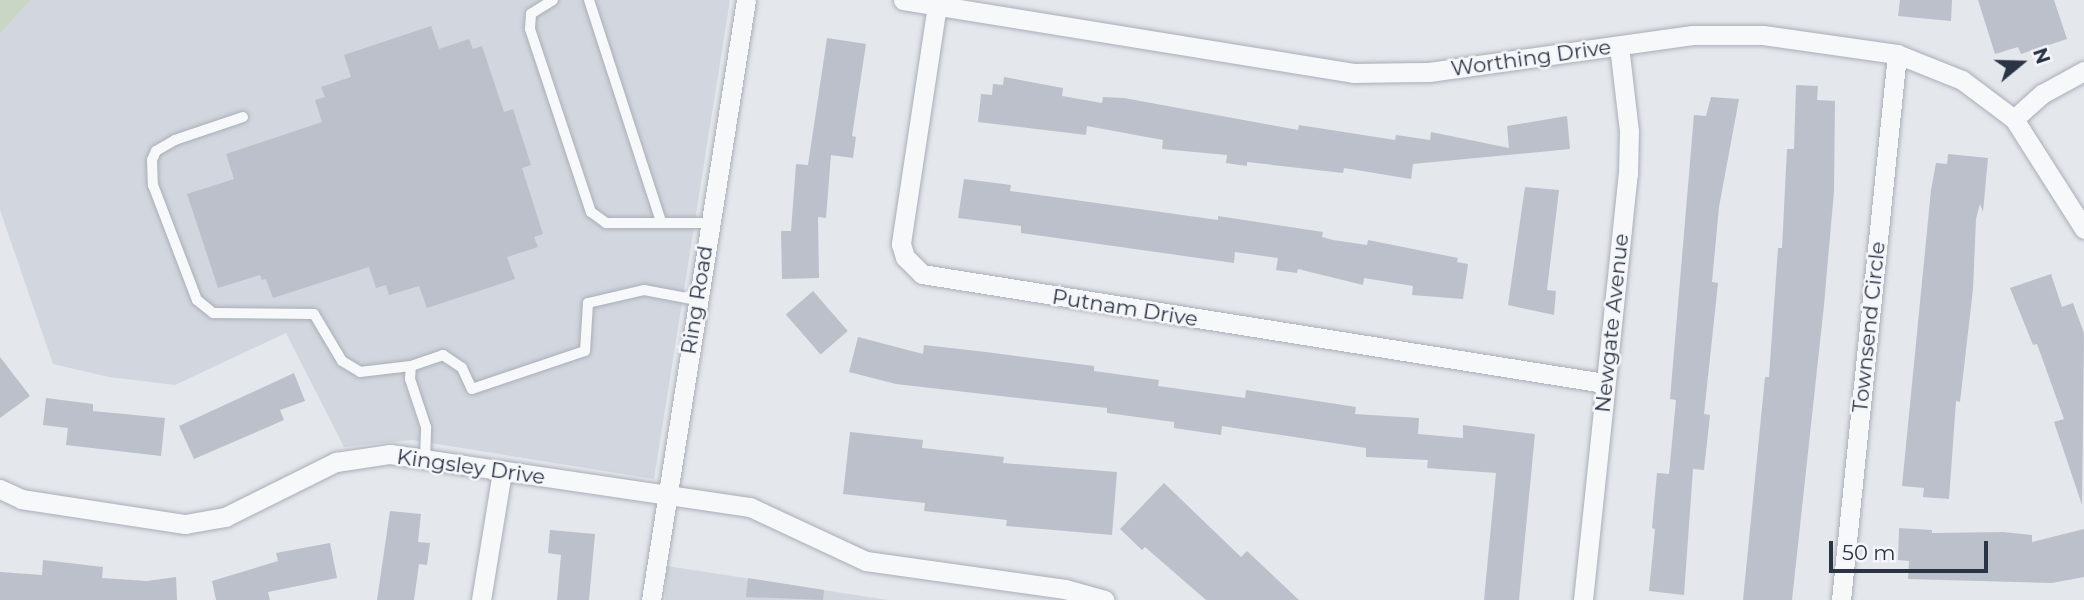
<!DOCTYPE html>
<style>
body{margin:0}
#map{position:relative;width:2084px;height:600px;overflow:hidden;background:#e4e7ec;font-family:Montserrat,sans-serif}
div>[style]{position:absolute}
.built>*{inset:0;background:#d2d6de}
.green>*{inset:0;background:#c9d6c5}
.building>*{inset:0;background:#bbc0ca;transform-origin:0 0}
.roads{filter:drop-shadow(0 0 2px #a9aeb7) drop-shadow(0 0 2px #a9aeb7)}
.lane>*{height:10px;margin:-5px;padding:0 5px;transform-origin:5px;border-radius:5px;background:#f7f8fa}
.street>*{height:19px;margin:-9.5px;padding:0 9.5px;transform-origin:9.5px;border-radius:9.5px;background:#f7f8fa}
span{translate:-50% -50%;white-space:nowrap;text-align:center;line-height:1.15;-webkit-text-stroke:5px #f4f6f9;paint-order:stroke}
.street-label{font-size:21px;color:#2b3445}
.north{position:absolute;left:1986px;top:28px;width:70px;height:70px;-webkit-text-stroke:5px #f4f6f9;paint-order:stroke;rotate:71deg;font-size:19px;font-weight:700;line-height:28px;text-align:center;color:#2b3445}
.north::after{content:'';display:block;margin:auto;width:24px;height:32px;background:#2b3445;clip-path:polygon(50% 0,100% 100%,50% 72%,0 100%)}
.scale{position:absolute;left:1829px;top:541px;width:159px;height:32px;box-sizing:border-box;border:4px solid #2b3445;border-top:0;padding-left:9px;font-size:21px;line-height:24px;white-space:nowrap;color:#2b3445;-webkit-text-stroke:5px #f4f6f9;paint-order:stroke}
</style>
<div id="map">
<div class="built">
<div style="clip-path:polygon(31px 0,730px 0,654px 479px,412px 440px,344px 447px,286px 333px,175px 385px,109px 377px,53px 364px,0 210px,0 34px)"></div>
<div style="clip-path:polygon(667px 566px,888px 600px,665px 600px)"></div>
</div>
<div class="green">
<div style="clip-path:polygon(0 0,31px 0,0 34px)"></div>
</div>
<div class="building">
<div style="clip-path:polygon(1900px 0,1952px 0,1951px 21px,1898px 16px)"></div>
<div style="clip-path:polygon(1978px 0,2054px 0,2067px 39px,2021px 54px,2018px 47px,1995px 54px)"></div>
<div style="clip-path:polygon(431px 26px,439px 49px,469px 39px,473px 49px,482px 46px,504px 112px,513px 109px,531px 165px,522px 168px,543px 234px,534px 237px,538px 247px,507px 257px,515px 279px,427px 308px,419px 286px,389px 295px,386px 285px,376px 288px,369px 267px,273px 298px,266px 279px,262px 280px,260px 275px,218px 288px,187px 194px,234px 179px,226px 154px,322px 122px,315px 100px,325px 97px,321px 87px,351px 77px,344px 55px)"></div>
<div style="clip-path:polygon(827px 38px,866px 44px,852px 136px,856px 137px,853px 158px,831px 155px,826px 218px,818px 217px,819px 278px,782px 279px,781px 231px,791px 231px,796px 164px,808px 165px)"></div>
<div style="clip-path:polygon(1004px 77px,1063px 88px,1062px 96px,1102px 103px,1103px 97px,1124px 98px,1298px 130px,1299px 125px,1395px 140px,1396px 135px,1430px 140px,1431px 132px,1509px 148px,1507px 126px,1567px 116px,1570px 149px,1413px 164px,1411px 179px,1344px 168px,1343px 173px,1247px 162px,1247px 166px,1226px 163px,1227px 155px,1162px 149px,1163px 140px,1087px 126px,1086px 135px,978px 122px,981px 94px,992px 95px,993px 84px,1003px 85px)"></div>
<div style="clip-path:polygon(1796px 85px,1818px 86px,1817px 100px,1835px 101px,1834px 191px,1824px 305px,1792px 600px,1743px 600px,1765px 377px,1769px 377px,1778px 248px,1782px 248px,1787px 149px,1794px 149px)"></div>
<div style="clip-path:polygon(1711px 97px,1739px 99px,1719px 207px,1712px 282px,1718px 283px,1704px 414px,1710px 415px,1704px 470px,1693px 469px,1684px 595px,1649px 591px,1655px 529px,1652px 528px,1657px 473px,1669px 474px,1676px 400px,1670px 399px,1694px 115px,1706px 116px)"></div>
<div style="clip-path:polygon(1948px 154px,1988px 158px,1983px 212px,1980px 204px,1976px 219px,1973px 289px,1960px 402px,1956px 401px,1949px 499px,1923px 497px,1924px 488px,1902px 486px,1931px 190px,1936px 163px,1947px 164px)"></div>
<div style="clip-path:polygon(964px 179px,1011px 185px,1010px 191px,1218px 220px,1218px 216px,1323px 232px,1322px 237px,1333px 240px,1367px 245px,1368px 240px,1458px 258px,1457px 262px,1468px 264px,1463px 299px,1412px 295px,1413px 286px,1364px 278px,1363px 285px,1298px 269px,1297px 273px,1276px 270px,1278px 258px,1235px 252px,1234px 263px,1021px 233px,1021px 226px,958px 218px)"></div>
<div style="clip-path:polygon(1525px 187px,1559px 190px,1547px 290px,1556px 291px,1554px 315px,1508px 305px)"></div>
<div style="clip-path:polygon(2051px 274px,2062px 307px,2073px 303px,2084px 333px,2082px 505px,2054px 422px,2064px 419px,2037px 344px,2033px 345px,2010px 288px)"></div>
<div style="left:813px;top:291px;width:53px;height:36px;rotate:49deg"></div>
<div style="clip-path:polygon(858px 337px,923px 354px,924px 345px,986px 352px,1094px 366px,1094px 371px,1159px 380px,1158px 386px,1245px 398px,1246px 390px,1356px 407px,1355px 414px,1419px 418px,1418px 434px,1463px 438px,1463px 425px,1535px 434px,1519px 600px,1484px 600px,1496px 473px,1427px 468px,1428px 460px,1366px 457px,1366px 448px,1222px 426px,1221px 435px,1174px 428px,1174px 422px,1107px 413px,1107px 408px,896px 384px,849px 372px)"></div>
<div style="clip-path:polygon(0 357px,30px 396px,0 418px)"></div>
<div style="clip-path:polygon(294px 373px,305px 401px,280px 410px,284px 420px,194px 459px,179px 426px)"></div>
<div style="clip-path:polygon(46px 398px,93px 404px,93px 411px,165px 418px,161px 456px,66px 445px,68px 428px,43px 425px)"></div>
<div style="clip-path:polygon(850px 432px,923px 440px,922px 448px,1004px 457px,1003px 463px,1117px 472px,1112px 535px,1006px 526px,1007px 520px,924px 511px,925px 503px,843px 494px)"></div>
<div style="clip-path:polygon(1164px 483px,1241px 557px,1247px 551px,1299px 600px,1206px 600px,1145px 547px,1142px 550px,1120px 529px)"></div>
<div style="clip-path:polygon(390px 511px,421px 514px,418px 542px,430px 543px,427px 565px,419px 564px,414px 600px,377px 600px)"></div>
<div style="clip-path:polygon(1899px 528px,1932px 530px,1932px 533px,2003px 532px,2032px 535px,2032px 542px,2084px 529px,2084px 577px,2052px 583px,1908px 579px,1909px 561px,1898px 560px)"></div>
<div style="clip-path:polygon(550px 530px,595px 534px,589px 600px,557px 600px,561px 555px,548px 553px)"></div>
<div style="clip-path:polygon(330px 543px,337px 578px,268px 592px,270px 600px,216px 600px,212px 581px,278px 561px,276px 553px)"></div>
<div style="clip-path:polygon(43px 560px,103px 567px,102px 578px,147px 581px,176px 577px,177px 600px,0 600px,0 572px,42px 575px)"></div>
<div style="clip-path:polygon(748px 578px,824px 590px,823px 600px,746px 597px)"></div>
</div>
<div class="roads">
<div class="lane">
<div style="left:553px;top:0;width:26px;rotate:148deg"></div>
<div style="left:531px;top:14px;width:15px;rotate:94deg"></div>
<div style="left:530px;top:29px;width:193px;rotate:71.6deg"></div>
<div style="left:591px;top:212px;width:19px;rotate:36deg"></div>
<div style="left:606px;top:223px;width:103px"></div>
<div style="left:589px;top:0;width:233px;rotate:72deg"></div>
<div style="left:243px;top:117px;width:72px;rotate:161.3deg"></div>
<div style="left:175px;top:140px;width:22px;rotate:150deg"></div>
<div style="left:156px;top:151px;width:10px;rotate:114deg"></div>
<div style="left:152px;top:160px;width:25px;rotate:88deg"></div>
<div style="left:153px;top:185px;width:123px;rotate:69.1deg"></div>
<div style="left:197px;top:300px;width:21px;rotate:39deg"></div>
<div style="left:213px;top:313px;width:101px;rotate:0.6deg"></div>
<div style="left:314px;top:314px;width:55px;rotate:59.2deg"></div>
<div style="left:342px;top:361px;width:21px;rotate:31deg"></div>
<div style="left:360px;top:372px;width:51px;rotate:-6.7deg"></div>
<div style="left:425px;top:460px;width:33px;rotate:-88deg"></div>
<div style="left:426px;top:427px;width:51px;rotate:-108.4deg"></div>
<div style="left:410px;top:379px;width:13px;rotate:-86deg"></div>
<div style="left:411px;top:366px;width:34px;rotate:-19deg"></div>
<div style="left:443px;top:355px;width:23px;rotate:34deg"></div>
<div style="left:462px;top:368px;width:23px;rotate:65deg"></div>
<div style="left:472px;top:389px;width:119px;rotate:-18.6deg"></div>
<div style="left:585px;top:351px;width:48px;rotate:-86.4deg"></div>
<div style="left:588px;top:303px;width:57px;rotate:-13.1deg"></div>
<div style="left:644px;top:290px;width:54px;rotate:10.7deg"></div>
</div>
<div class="street">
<div style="left:903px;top:0;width:456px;rotate:9.2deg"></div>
<div style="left:1353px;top:73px;width:76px;rotate:-0.8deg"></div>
<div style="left:1429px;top:72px;width:266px;rotate:-8deg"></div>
<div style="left:1692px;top:35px;width:71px"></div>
<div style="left:1763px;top:35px;width:135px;rotate:8.1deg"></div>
<div style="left:1897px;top:54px;width:70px;rotate:21.8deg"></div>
<div style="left:1962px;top:80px;width:65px;rotate:36.9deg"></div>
<div style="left:2014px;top:119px;width:130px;rotate:57.5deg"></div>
<div style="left:937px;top:5px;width:242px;rotate:98.6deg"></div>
<div style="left:901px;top:244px;width:14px;rotate:73deg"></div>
<div style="left:905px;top:257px;width:24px;rotate:45deg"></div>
<div style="left:922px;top:274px;width:691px;rotate:9.08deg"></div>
<div style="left:2014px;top:119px;width:38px;rotate:-42deg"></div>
<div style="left:2042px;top:94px;width:48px;rotate:-28.7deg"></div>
<div style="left:0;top:489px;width:23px;rotate:25deg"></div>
<div style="left:21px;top:499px;width:166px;rotate:8.7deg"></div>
<div style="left:185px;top:524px;width:41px;rotate:-9.9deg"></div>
<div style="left:225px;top:517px;width:124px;rotate:-26.4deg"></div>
<div style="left:336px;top:462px;width:55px;rotate:-8.4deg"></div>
<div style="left:390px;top:454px;width:364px;rotate:8.4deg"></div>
<div style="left:750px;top:507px;width:128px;rotate:25deg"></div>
<div style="left:866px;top:561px;width:201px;rotate:8deg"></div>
<div style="left:1065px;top:589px;width:41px;rotate:15.4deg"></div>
<div style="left:481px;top:600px;width:130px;rotate:-80.7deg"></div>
<div style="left:651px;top:600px;width:607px;rotate:-81deg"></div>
<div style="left:1583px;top:600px;width:428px;rotate:-84deg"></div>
<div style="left:1628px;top:174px;width:43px;rotate:-88.7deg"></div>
<div style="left:1629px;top:131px;width:86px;rotate:-96.7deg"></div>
<div style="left:1841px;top:600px;width:549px;rotate:-84.14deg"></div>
</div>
</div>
<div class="street-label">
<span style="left:1531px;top:58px;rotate:-8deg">Worthing Drive</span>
<span style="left:697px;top:300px;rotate:-81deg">Ring Road</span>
<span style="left:1125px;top:308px;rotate:9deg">Putnam Drive</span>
<span style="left:1612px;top:323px;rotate:-84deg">Newgate Avenue</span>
<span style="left:1869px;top:327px;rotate:-84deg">Townsend Circle</span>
<span style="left:471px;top:467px;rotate:8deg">Kingsley Drive</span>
</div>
<div class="north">N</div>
<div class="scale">50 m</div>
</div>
